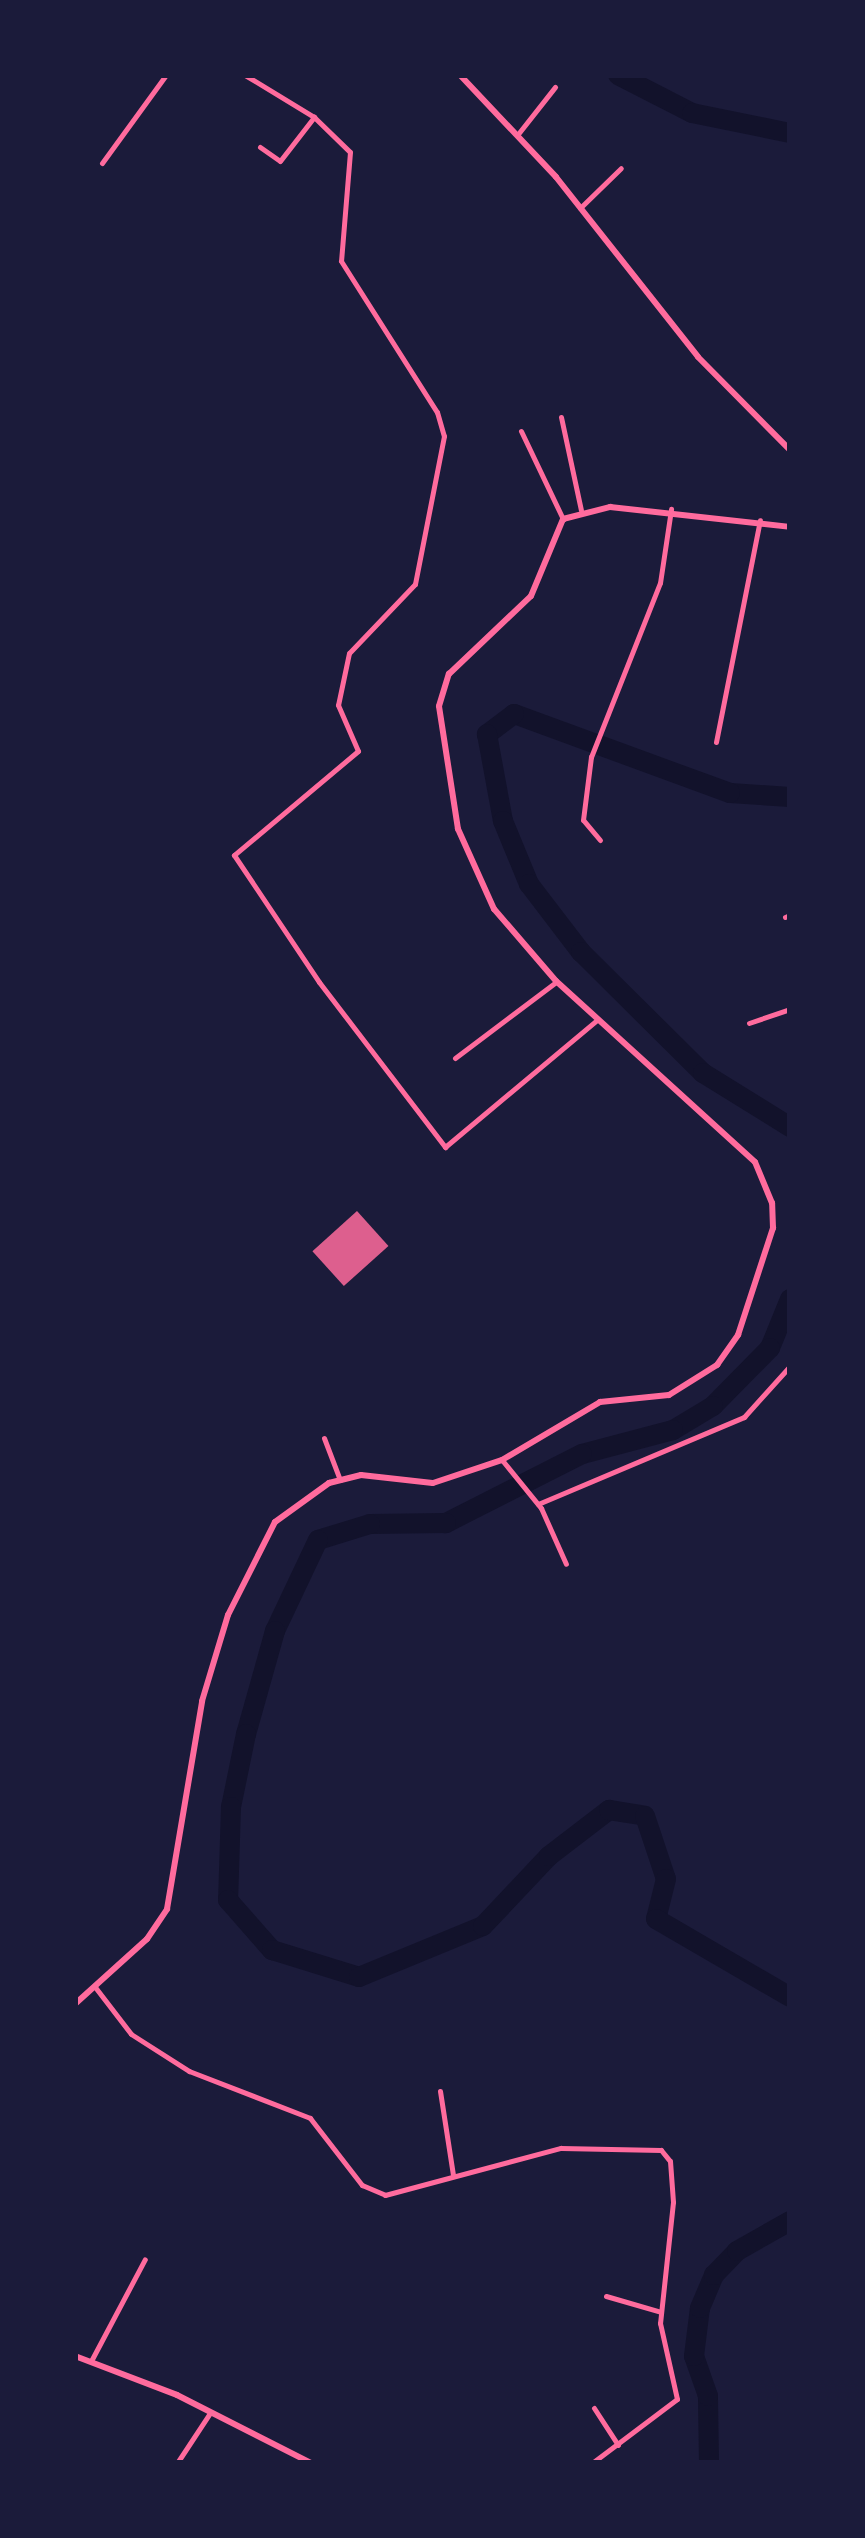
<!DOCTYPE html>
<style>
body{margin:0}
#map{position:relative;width:865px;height:2538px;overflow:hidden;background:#1b1b3a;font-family:"Open Sans",sans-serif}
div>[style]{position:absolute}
.river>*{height:20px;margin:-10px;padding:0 10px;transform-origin:10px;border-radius:10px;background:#12122b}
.building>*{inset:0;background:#dd5f8e;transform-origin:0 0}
.minor>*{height:5px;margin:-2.5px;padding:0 2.5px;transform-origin:2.5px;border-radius:2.5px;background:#ff6b9d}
.tertiary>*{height:6px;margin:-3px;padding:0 3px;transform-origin:3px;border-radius:3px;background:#ff6b9d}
.secondary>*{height:6px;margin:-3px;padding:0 3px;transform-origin:3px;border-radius:3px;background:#ff6b9d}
span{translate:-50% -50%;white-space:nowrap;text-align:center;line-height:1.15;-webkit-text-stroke:9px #1b1b3a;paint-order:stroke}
.frame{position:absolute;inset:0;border:78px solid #1b1b3a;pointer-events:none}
</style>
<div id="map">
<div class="river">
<div style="left:618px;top:75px;width:83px;rotate:27.2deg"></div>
<div style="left:692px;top:113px;width:100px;rotate:11.5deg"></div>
<div style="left:790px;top:797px;width:60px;rotate:-176.2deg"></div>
<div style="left:730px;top:793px;width:230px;rotate:-159.9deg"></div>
<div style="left:514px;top:714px;width:34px;rotate:143deg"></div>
<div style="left:487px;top:734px;width:88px;rotate:79.6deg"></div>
<div style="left:503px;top:821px;width:68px;rotate:67.6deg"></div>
<div style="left:529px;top:884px;width:86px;rotate:52.6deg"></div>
<div style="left:581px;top:952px;width:172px;rotate:44.8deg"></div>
<div style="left:703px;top:1073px;width:102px;rotate:31.8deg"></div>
<div style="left:790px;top:1299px;width:53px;rotate:112.2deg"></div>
<div style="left:770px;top:1348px;width:81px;rotate:134.5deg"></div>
<div style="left:713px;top:1406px;width:47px;rotate:149deg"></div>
<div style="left:673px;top:1430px;width:94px;rotate:165.2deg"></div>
<div style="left:582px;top:1454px;width:153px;rotate:153.1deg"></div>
<div style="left:446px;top:1523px;width:76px;rotate:179.2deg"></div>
<div style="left:370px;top:1524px;width:54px;rotate:162.9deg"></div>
<div style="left:318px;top:1540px;width:101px;rotate:115.3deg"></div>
<div style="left:275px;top:1631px;width:107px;rotate:105.7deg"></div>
<div style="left:246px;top:1734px;width:75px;rotate:101.6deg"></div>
<div style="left:231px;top:1807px;width:93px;rotate:91.8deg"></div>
<div style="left:228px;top:1900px;width:67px;rotate:48.7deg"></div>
<div style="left:272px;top:1950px;width:91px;rotate:17.2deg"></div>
<div style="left:359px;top:1977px;width:134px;rotate:-22.4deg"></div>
<div style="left:483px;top:1926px;width:96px;rotate:-46.7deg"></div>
<div style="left:549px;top:1856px;width:76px;rotate:-37.5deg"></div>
<div style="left:609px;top:1810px;width:36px;rotate:9deg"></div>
<div style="left:645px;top:1816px;width:66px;rotate:71.6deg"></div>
<div style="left:666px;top:1879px;width:41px;rotate:104deg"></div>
<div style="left:656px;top:1919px;width:155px;rotate:30.2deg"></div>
<div style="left:709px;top:2463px;width:67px;rotate:-90.9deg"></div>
<div style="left:708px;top:2396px;width:42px;rotate:-109.3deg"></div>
<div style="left:694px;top:2356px;width:48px;rotate:-82.9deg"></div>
<div style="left:700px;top:2308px;width:36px;rotate:-67deg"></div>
<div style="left:714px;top:2275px;width:33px;rotate:-46deg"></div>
<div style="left:737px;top:2251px;width:61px;rotate:-29.5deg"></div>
</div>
<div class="building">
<div style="left:357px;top:1211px;width:47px;height:60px;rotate:48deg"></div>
</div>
<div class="minor">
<div style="left:245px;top:75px;width:81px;rotate:31.3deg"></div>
<div style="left:314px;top:117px;width:50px;rotate:44.2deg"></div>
<div style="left:350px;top:152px;width:109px;rotate:94.7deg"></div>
<div style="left:341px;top:261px;width:179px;rotate:57.6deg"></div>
<div style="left:437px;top:412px;width:25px;rotate:74deg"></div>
<div style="left:444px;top:436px;width:151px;rotate:101.1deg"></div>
<div style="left:415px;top:584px;width:95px;rotate:133.7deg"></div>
<div style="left:349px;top:653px;width:53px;rotate:101.9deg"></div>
<div style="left:338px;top:705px;width:50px;rotate:66.5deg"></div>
<div style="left:358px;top:751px;width:162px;rotate:140deg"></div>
<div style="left:234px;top:855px;width:153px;rotate:56.2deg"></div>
<div style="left:319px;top:982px;width:208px;rotate:52.6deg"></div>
<div style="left:445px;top:1147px;width:199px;rotate:-39.9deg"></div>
<div style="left:518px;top:134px;width:60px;rotate:-51.8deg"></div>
<div style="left:260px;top:147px;width:24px;rotate:35deg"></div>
<div style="left:280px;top:161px;width:56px;rotate:-52.3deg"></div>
<div style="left:102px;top:163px;width:109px;rotate:-54deg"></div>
<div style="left:580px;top:208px;width:57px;rotate:-44.3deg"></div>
<div style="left:561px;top:417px;width:95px;rotate:77.9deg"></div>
<div style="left:521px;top:431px;width:98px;rotate:64.5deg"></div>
<div style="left:716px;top:742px;width:226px;rotate:-78.8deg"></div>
<div style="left:600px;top:840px;width:26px;rotate:-130deg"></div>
<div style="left:583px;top:820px;width:64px;rotate:-82.8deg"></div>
<div style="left:591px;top:757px;width:187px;rotate:-68.4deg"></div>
<div style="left:660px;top:583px;width:75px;rotate:-81.5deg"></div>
<div style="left:785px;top:917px;width:5px;rotate:-22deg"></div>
<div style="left:749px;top:1023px;width:43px;rotate:-18.9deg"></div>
<div style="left:455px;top:1058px;width:126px;rotate:-37deg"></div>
<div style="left:324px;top:1438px;width:45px;rotate:69.1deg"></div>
<div style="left:502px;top:1460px;width:62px;rotate:50.9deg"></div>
<div style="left:541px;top:1508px;width:61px;rotate:65.9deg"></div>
<div style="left:538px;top:1504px;width:224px;rotate:-22.9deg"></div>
<div style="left:744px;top:1417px;width:69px;rotate:-48deg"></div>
<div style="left:95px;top:1987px;width:59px;rotate:52.5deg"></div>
<div style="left:131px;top:2034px;width:69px;rotate:32.5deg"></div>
<div style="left:189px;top:2071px;width:130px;rotate:21.2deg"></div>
<div style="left:310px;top:2118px;width:85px;rotate:52.2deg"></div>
<div style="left:362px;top:2185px;width:25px;rotate:23deg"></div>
<div style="left:385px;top:2195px;width:182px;rotate:-15deg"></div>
<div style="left:561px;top:2148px;width:100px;rotate:1.1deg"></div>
<div style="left:661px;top:2150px;width:14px;rotate:51deg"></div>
<div style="left:670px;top:2161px;width:41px;rotate:85.8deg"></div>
<div style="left:673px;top:2202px;width:122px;rotate:96.1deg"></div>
<div style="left:660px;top:2323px;width:78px;rotate:77.4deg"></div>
<div style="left:677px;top:2399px;width:106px;rotate:143deg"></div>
<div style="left:440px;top:2091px;width:85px;rotate:81.2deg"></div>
<div style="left:606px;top:2296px;width:57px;rotate:16.2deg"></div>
<div style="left:91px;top:2361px;width:115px;rotate:-62.1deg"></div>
<div style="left:594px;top:2408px;width:44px;rotate:57deg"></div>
<div style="left:177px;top:2463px;width:60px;rotate:-56.6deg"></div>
</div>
<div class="tertiary">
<div style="left:460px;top:75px;width:140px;rotate:46.7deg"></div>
<div style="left:556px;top:177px;width:229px;rotate:51.7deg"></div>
<div style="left:698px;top:357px;width:131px;rotate:45.3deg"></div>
</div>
<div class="secondary">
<div style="left:75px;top:2004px;width:97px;rotate:-42.1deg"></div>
<div style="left:147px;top:1939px;width:36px;rotate:-56deg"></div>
<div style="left:167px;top:1909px;width:211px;rotate:-80.4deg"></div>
<div style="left:202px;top:1701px;width:90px;rotate:-73.2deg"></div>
<div style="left:228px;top:1615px;width:104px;rotate:-63.2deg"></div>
<div style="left:275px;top:1522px;width:67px;rotate:-35.8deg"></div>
<div style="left:329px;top:1483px;width:33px;rotate:-14deg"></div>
<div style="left:361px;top:1475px;width:72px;rotate:6.3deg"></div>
<div style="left:433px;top:1483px;width:73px;rotate:-18.4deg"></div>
<div style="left:502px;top:1460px;width:114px;rotate:-30.6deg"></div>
<div style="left:600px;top:1402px;width:69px;rotate:-5.8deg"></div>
<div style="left:669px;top:1395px;width:57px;rotate:-32deg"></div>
<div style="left:717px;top:1365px;width:37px;rotate:-55deg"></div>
<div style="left:738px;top:1335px;width:113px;rotate:-71.9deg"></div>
<div style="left:773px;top:1228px;width:25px;rotate:-92deg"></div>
<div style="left:772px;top:1203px;width:44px;rotate:-112.5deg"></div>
<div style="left:755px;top:1162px;width:269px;rotate:-137.7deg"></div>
<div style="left:556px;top:981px;width:95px;rotate:-130.7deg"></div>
<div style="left:494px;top:909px;width:88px;rotate:-114.2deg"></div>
<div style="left:458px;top:829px;width:124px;rotate:-98.8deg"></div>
<div style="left:439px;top:706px;width:34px;rotate:-73deg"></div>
<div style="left:449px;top:674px;width:113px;rotate:-43.6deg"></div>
<div style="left:531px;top:596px;width:83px;rotate:-67.4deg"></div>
<div style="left:563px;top:519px;width:49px;rotate:-14.3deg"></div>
<div style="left:610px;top:507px;width:181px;rotate:6.3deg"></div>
<div style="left:75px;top:2356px;width:109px;rotate:20.9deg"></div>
<div style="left:177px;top:2395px;width:150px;rotate:26.9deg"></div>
</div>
<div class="frame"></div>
</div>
